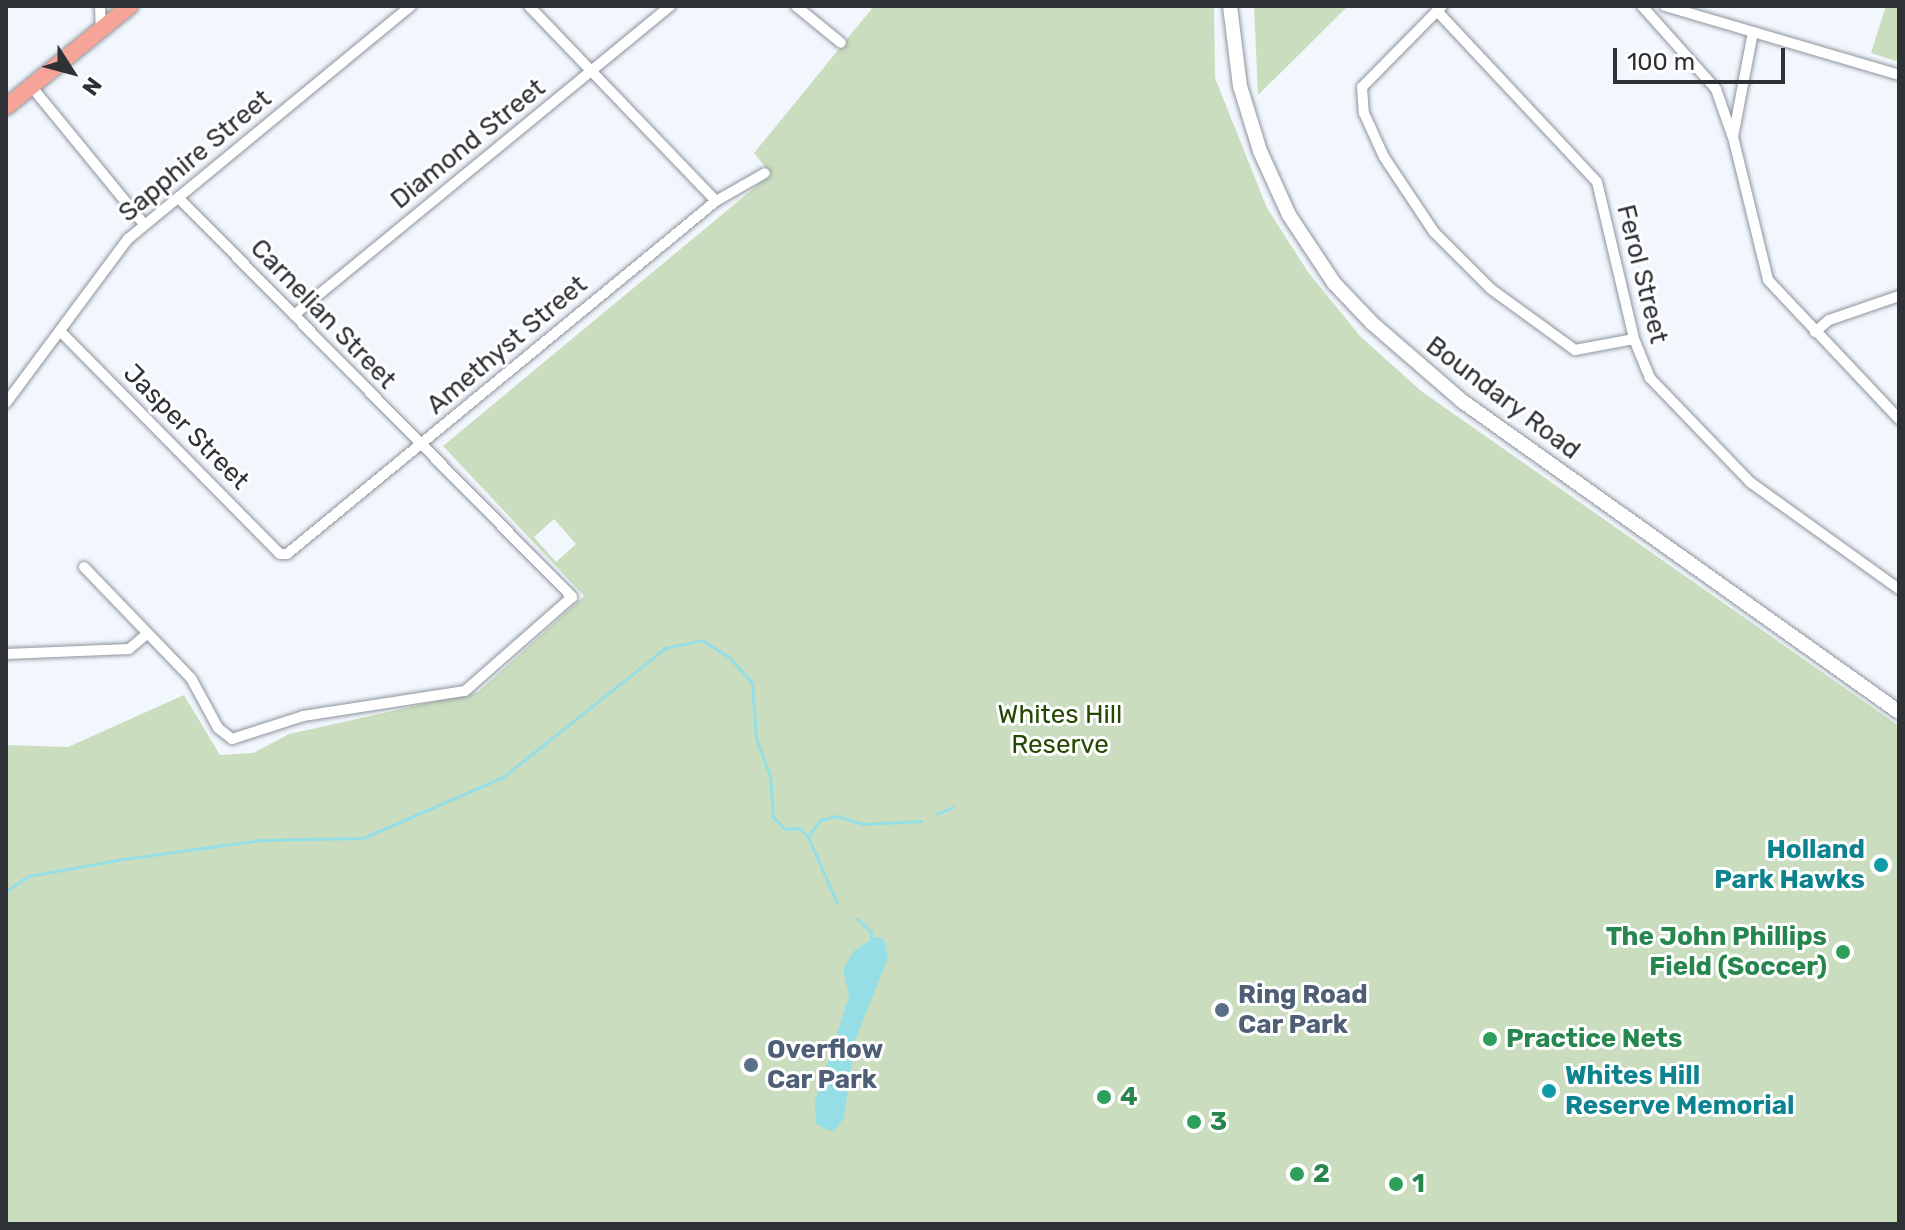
<!DOCTYPE html>
<style>
body{margin:0}
#map{position:relative;width:1905px;height:1230px;overflow:hidden;background:#f2f7fd;font-family:Rubik,sans-serif}
div>[style]{position:absolute}
.green>*{inset:0;background:#caddbe}
.water>*{inset:0;background:#95dee5}
.stream>*{height:3px;margin:-1.5px;padding:0 1.5px;transform-origin:1.5px;border-radius:1.5px;background:#95dee5}
.roads{filter:drop-shadow(0 0 2px #8d949d) drop-shadow(0 0 2px #8d949d)}
.minor>*{height:10px;margin:-5px;padding:0 5px;transform-origin:5px;border-radius:5px;background:#fff}
.secondary>*{height:14px;margin:-7px;padding:0 7px;transform-origin:7px;border-radius:7px;background:#fff}
.primary>*{height:16px;margin:-8px;padding:0 8px;transform-origin:8px;border-radius:8px;background:#f6a497}
.dots>*{width:22px;height:22px;translate:-50% -50%;box-sizing:border-box;border:4px solid #fff;border-radius:50%}
span{translate:-50% -50%;white-space:nowrap;text-align:center;line-height:1.15;-webkit-text-stroke:6px #fff;paint-order:stroke}
.street-label{font-size:26px;color:#2e3135}
.park-label{font-size:26px;color:#254902}
.culture-label{font-size:26px;color:#0d838f;font-weight:700}
.right{translate:-100% -50%;text-align:right}
.left{translate:0 -50%;text-align:left}
.leisure-label{font-size:26px;color:#27864d;font-weight:700}
.service-label{font-size:26px;color:#4e5e75;font-weight:700}
.frame{position:absolute;inset:0;border:8px solid #2e3135;pointer-events:none}
.north{position:absolute;left:32px;top:32px;width:80px;height:80px;-webkit-text-stroke:6px #fff;paint-order:stroke;rotate:126deg;font-size:22px;font-weight:700;line-height:32px;text-align:center;color:#2e3135}
.north::after{content:'';display:block;margin:auto;width:28px;height:36px;background:#2e3135;clip-path:polygon(50% 0,100% 100%,50% 72%,0 100%)}
.scale{position:absolute;left:1613px;top:48px;width:172px;height:36px;box-sizing:border-box;border:4px solid #2e3135;border-top:0;padding-left:10px;font-size:24px;line-height:28px;white-space:nowrap;color:#2e3135;-webkit-text-stroke:6px #fff;paint-order:stroke}
</style>
<div id="map">
<div class="green">
<div style="clip-path:polygon(evenodd,874px 6px,1214px 6px,1215px 78px,1267px 208px,1308px 272px,1360px 336px,1421px 391px,1899px 726px,1899px 1224px,6px 1224px,6px 745px,68px 747px,184px 695px,220px 755px,253px 753px,289px 734px,478px 692px,584px 596px,443px 446px,771px 174px,754px 153px,874px 6px,554px 519px,576px 544px,556px 562px,534px 537px,554px 519px)"></div>
<div style="clip-path:polygon(1254px 6px,1348px 6px,1258px 95px)"></div>
<div style="clip-path:polygon(1886px 6px,1899px 6px,1899px 62px,1871px 53px)"></div>
</div>
<div class="water">
<div style="clip-path:polygon(875px 937px,884px 939px,888px 958px,855px 1040px,844px 1118px,834px 1131px,827px 1130px,816px 1124px,815px 1102px,849px 996px,843px 969px,854px 951px)"></div>
</div>
<div class="stream">
<div style="left:937px;top:814px;width:17px;rotate:-24deg"></div>
<div style="left:808px;top:837px;width:21px;rotate:-55deg"></div>
<div style="left:820px;top:820px;width:17px;rotate:-13deg"></div>
<div style="left:837px;top:816px;width:27px;rotate:17deg"></div>
<div style="left:863px;top:824px;width:58px;rotate:-3deg"></div>
<div style="left:6px;top:891px;width:27px;rotate:-34deg"></div>
<div style="left:28px;top:876px;width:97px;rotate:-10.1deg"></div>
<div style="left:123px;top:859px;width:139px;rotate:-7.8deg"></div>
<div style="left:261px;top:840px;width:102px;rotate:-1.1deg"></div>
<div style="left:363px;top:838px;width:153px;rotate:-23.5deg"></div>
<div style="left:503px;top:777px;width:207px;rotate:-38.5deg"></div>
<div style="left:665px;top:648px;width:38px;rotate:-12deg"></div>
<div style="left:702px;top:640px;width:31px;rotate:32deg"></div>
<div style="left:728px;top:656px;width:36px;rotate:48deg"></div>
<div style="left:752px;top:683px;width:55px;rotate:85.8deg"></div>
<div style="left:756px;top:738px;width:40px;rotate:69.8deg"></div>
<div style="left:770px;top:776px;width:41px;rotate:85.8deg"></div>
<div style="left:773px;top:817px;width:17px;rotate:45deg"></div>
<div style="left:785px;top:829px;width:14px;rotate:-4deg"></div>
<div style="left:799px;top:828px;width:13px;rotate:45deg"></div>
<div style="left:808px;top:837px;width:72px;rotate:66.3deg"></div>
<div style="left:857px;top:919px;width:18px;rotate:41deg"></div>
<div style="left:871px;top:931px;width:8px;rotate:90deg"></div>
</div>
<div class="roads">
<div class="minor">
<div style="left:100px;top:6px;width:24px;rotate:88deg"></div>
<div style="left:529px;top:6px;width:270px;rotate:46.2deg"></div>
<div style="left:796px;top:6px;width:58px;rotate:39.4deg"></div>
<div style="left:1442px;top:6px;width:114px;rotate:134.6deg"></div>
<div style="left:1362px;top:87px;width:26px;rotate:86deg"></div>
<div style="left:1364px;top:113px;width:48px;rotate:65.6deg"></div>
<div style="left:1384px;top:157px;width:90px;rotate:56.3deg"></div>
<div style="left:1434px;top:232px;width:81px;rotate:45deg"></div>
<div style="left:1491px;top:289px;width:104px;rotate:36deg"></div>
<div style="left:1575px;top:350px;width:60px;rotate:-10.6deg"></div>
<div style="left:1642px;top:6px;width:111px;rotate:48.3deg"></div>
<div style="left:1716px;top:89px;width:49px;rotate:70.8deg"></div>
<div style="left:1665px;top:6px;width:244px;rotate:16.4deg"></div>
<div style="left:1437px;top:11px;width:234px;rotate:46.9deg"></div>
<div style="left:1597px;top:182px;width:161px;rotate:76.7deg"></div>
<div style="left:1634px;top:339px;width:42px;rotate:67.7deg"></div>
<div style="left:1650px;top:378px;width:144px;rotate:46.1deg"></div>
<div style="left:1750px;top:482px;width:183px;rotate:35.7deg"></div>
<div style="left:1753px;top:32px;width:107px;rotate:100.8deg"></div>
<div style="left:1733px;top:137px;width:147px;rotate:76.2deg"></div>
<div style="left:1768px;top:280px;width:191px;rotate:46.7deg"></div>
<div style="left:31px;top:86px;width:178px;rotate:50.7deg"></div>
<div style="left:294px;top:315px;width:487px;rotate:-39.4deg"></div>
<div style="left:60px;top:331px;width:313px;rotate:45.4deg"></div>
<div style="left:280px;top:554px;width:7px"></div>
<div style="left:287px;top:554px;width:556px;rotate:-39.45deg"></div>
<div style="left:716px;top:201px;width:56px;rotate:-29.7deg"></div>
<div style="left:1815px;top:332px;width:18px;rotate:-41deg"></div>
<div style="left:1829px;top:320px;width:74px;rotate:-18.9deg"></div>
<div style="left:6px;top:403px;width:204px;rotate:-53.4deg"></div>
<div style="left:128px;top:239px;width:367px;rotate:-39.5deg"></div>
<div style="left:84px;top:567px;width:154px;rotate:46.1deg"></div>
<div style="left:191px;top:678px;width:57px;rotate:61.6deg"></div>
<div style="left:218px;top:728px;width:18px;rotate:38deg"></div>
<div style="left:232px;top:739px;width:75px;rotate:-17.9deg"></div>
<div style="left:303px;top:716px;width:164px;rotate:-8.8deg"></div>
<div style="left:465px;top:691px;width:142px;rotate:-41.3deg"></div>
<div style="left:572px;top:597px;width:561px;rotate:-134.57deg"></div>
<div style="left:6px;top:654px;width:123px;rotate:-2.3deg"></div>
<div style="left:129px;top:649px;width:23px;rotate:-40deg"></div>
</div>
<div class="secondary">
<div style="left:1230px;top:6px;width:81px;rotate:82.9deg"></div>
<div style="left:1240px;top:86px;width:68px;rotate:72.9deg"></div>
<div style="left:1260px;top:151px;width:70px;rotate:65.6deg"></div>
<div style="left:1289px;top:215px;width:82px;rotate:56.5deg"></div>
<div style="left:1334px;top:283px;width:55px;rotate:46.5deg"></div>
<div style="left:1372px;top:323px;width:119px;rotate:40.9deg"></div>
<div style="left:1462px;top:401px;width:536px;rotate:35.44deg"></div>
</div>
<div class="primary">
<div style="left:6px;top:107px;width:160px;rotate:-39.2deg"></div>
</div>
</div>
<div class="dots">
<div style="left:1881px;top:865px;background:#0f9aa8"></div>
<div style="left:1843px;top:952px;background:#2e9e5b"></div>
<div style="left:1222px;top:1010px;background:#5c6f8a"></div>
<div style="left:1490px;top:1039px;background:#2e9e5b"></div>
<div style="left:751px;top:1065px;background:#5c6f8a"></div>
<div style="left:1549px;top:1091px;background:#0f9aa8"></div>
<div style="left:1104px;top:1097px;background:#2e9e5b"></div>
<div style="left:1194px;top:1122px;background:#2e9e5b"></div>
<div style="left:1297px;top:1174px;background:#2e9e5b"></div>
<div style="left:1396px;top:1184px;background:#2e9e5b"></div>
</div>
<div class="street-label">
<span style="left:468px;top:144px;rotate:-39deg">Diamond Street</span>
<span style="left:195px;top:156px;rotate:-40deg">Sapphire Street</span>
<span style="left:1642px;top:274px;rotate:76deg">Ferol Street</span>
<span style="left:323px;top:314px;rotate:46deg">Carnelian Street</span>
<span style="left:507px;top:345px;rotate:-40deg">Amethyst Street</span>
<span style="left:1503px;top:398px;rotate:37deg">Boundary Road</span>
<span style="left:186px;top:427px;rotate:45deg">Jasper Street</span>
</div>
<div class="park-label">
<span style="left:1060px;top:730px">Whites Hill<br>Reserve</span>
</div>
<div class="culture-label">
<span class="right" style="left:1865px;top:865px">Holland<br>Park Hawks</span>
<span class="left" style="left:1565px;top:1091px">Whites Hill<br>Reserve Memorial</span>
</div>
<div class="leisure-label">
<span class="right" style="left:1827px;top:952px">The John Phillips<br>Field (Soccer)</span>
<span class="left" style="left:1506px;top:1039px">Practice Nets</span>
<span class="left" style="left:1120px;top:1097px">4</span>
<span class="left" style="left:1210px;top:1122px">3</span>
<span class="left" style="left:1313px;top:1174px">2</span>
<span class="left" style="left:1412px;top:1184px">1</span>
</div>
<div class="service-label">
<span class="left" style="left:1238px;top:1010px">Ring Road<br>Car Park</span>
<span class="left" style="left:767px;top:1065px">Overflow<br>Car Park</span>
</div>
<div class="frame"></div>
<div class="north">N</div>
<div class="scale">100 m</div>
</div>
